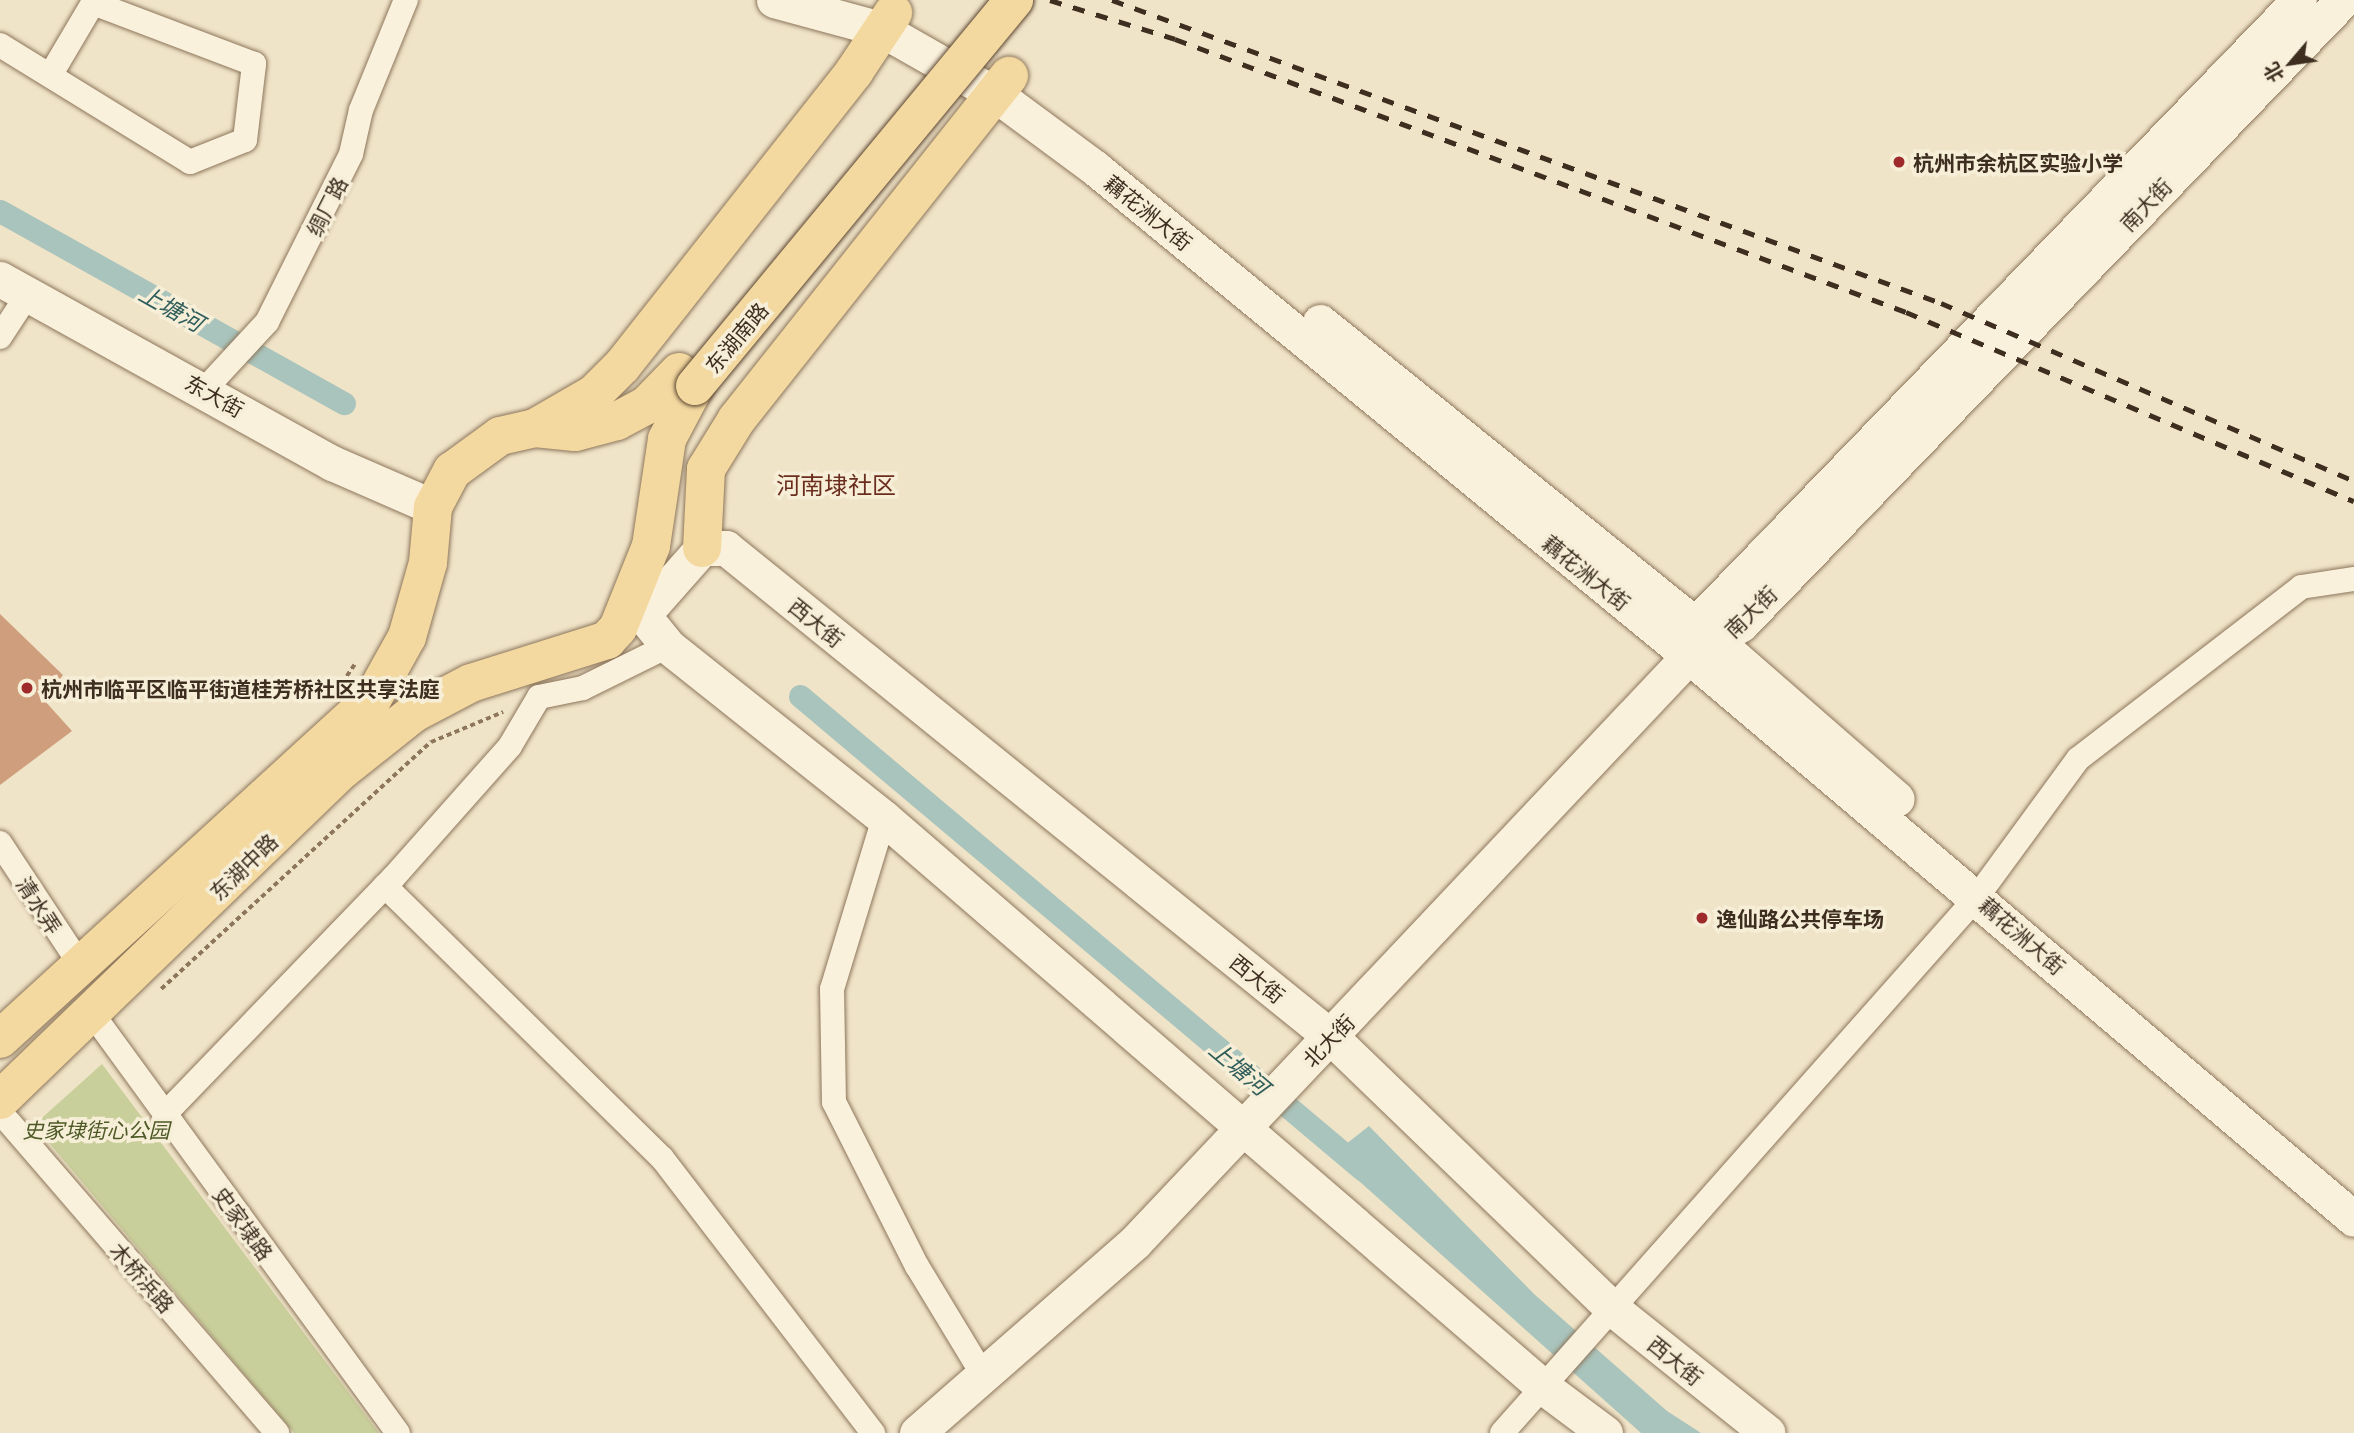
<!DOCTYPE html>
<meta charset="utf-8">
<style>
body{margin:0}
#map{position:relative;width:2354px;height:1433px;overflow:hidden;background:#f0e4c8;font-family:Literata,"Noto Sans SC",serif}
div>[style]{position:absolute}
.green>*{inset:0;background:#c9cf9b}
.water>*{inset:0;background:#a9c4bc}
.canal>*{height:23px;margin:-11.5px;padding:0 11.5px;transform-origin:11.5px;border-radius:11.5px;background:#a9c4bc}
.building>*{inset:0;background:#cf9f7d}
.path>*{height:3.5px;margin-top:-1.75px;transform-origin:0;background:repeating-linear-gradient(90deg,#8d765c 0 5px,transparent 0 8.5px)}
.roads{filter:drop-shadow(0 0 2px #8d765c) drop-shadow(0 0 2px #8d765c)}
.street>*{height:24px;margin:-12px;padding:0 12px;transform-origin:12px;border-radius:12px;background:#faf1dc}
.secondary>*{height:35px;margin:-17.5px;padding:0 17.5px;transform-origin:17.5px;border-radius:17.5px;background:#faf1dc}
.primary>*{height:38px;margin:-19px;padding:0 19px;transform-origin:19px;border-radius:19px;background:#f3d9a0}
.rail>*{height:5px;margin-top:-2.5px;transform-origin:0;background:repeating-linear-gradient(90deg,#3d2e20 0 12px,transparent 0 24px)}
.bridges{filter:drop-shadow(0 0 2px #5b4430) drop-shadow(0 0 2px #5b4430)}
.primary-bridge>*{height:38px;margin:-19px;padding:0 19px;transform-origin:19px;border-radius:19px;background:#f3d9a0}
.dots>*{width:19px;height:19px;translate:-50% -50%;box-sizing:border-box;border:4px solid #f7eed8;border-radius:50%}
span{translate:-50% -50%;white-space:nowrap;text-align:center;line-height:1.15;-webkit-text-stroke:7px #f7eed8;paint-order:stroke}
.poi-label{font-size:21px;color:#3d2e20;font-weight:700}
.left{translate:0 -50%;text-align:left}
.street-label{font-size:21px;color:#3d2e20}
.park-label{font-size:21px;color:#4d5a26;font-style:italic}
.water-label{font-size:23px;color:#2f5d5a;font-style:italic}
.quarter-label{font-size:24px;color:#6b2e1e}
.north{position:absolute;left:2256px;top:28px;width:70px;height:70px;-webkit-text-stroke:5px #f7eed8;paint-order:stroke;rotate:241deg;font-size:19px;font-weight:700;line-height:28px;text-align:center;color:#3d2e20}
.north::after{content:'';display:block;margin:auto;width:24px;height:32px;background:#3d2e20;clip-path:polygon(50% 0,100% 100%,50% 72%,0 100%)}
</style>
<div id="map">
<div class="green">
<div style="clip-path:polygon(102px 1064px,379px 1433px,294px 1433px,34px 1125px)"></div>
</div>
<div class="water">
<div style="clip-path:polygon(1369px 1126px,1534px 1294px,1667px 1411px,1701px 1433px,1641px 1433px,1331px 1156px)"></div>
</div>
<div class="canal">
<div style="left:0;top:211px;width:394px;rotate:29.2deg"></div>
<div style="left:800px;top:696px;width:736px;rotate:40.09deg"></div>
</div>
<div class="building">
<div style="clip-path:polygon(0 614px,63px 675px,44px 700px,72px 731px,0 785px)"></div>
</div>
<div class="path">
<div style="left:342px;top:683px;width:23px;rotate:-56deg"></div>
<div style="left:161px;top:989px;width:366px;rotate:-42.5deg"></div>
<div style="left:431px;top:742px;width:78px;rotate:-22.6deg"></div>
</div>
<div class="roads">
<div class="street">
<div style="left:0;top:45px;width:223px;rotate:31.6deg"></div>
<div style="left:190px;top:162px;width:59px;rotate:-21.8deg"></div>
<div style="left:245px;top:140px;width:77px;rotate:-83.2deg"></div>
<div style="left:254px;top:64px;width:172px;rotate:-159.2deg"></div>
<div style="left:93px;top:3px;width:82px;rotate:120.6deg"></div>
<div style="left:0;top:337px;width:51px;rotate:-56.9deg"></div>
<div style="left:205px;top:389px;width:91px;rotate:-47.2deg"></div>
<div style="left:267px;top:322px;width:188px;rotate:-63.4deg"></div>
<div style="left:351px;top:154px;width:45px;rotate:-77.2deg"></div>
<div style="left:361px;top:110px;width:119px;rotate:-67.8deg"></div>
<div style="left:884px;top:818px;width:179px;rotate:106.9deg"></div>
<div style="left:832px;top:989px;width:113px;rotate:89deg"></div>
<div style="left:834px;top:1102px;width:184px;rotate:63.2deg"></div>
<div style="left:917px;top:1266px;width:127px;rotate:58.8deg"></div>
<div style="left:0;top:843px;width:147px;rotate:56.6deg"></div>
<div style="left:385px;top:886px;width:388px;rotate:44.5deg"></div>
<div style="left:662px;top:1158px;width:347px;rotate:52.5deg"></div>
<div style="left:91px;top:1012px;width:521px;rotate:53.9deg"></div>
<div style="left:164px;top:1115px;width:330px;rotate:-46deg"></div>
<div style="left:393px;top:878px;width:176px;rotate:-48.4deg"></div>
<div style="left:510px;top:746px;width:57px;rotate:-59.4deg"></div>
<div style="left:539px;top:697px;width:45px;rotate:-11.6deg"></div>
<div style="left:583px;top:688px;width:95px;rotate:-26.3deg"></div>
<div style="left:8px;top:1121px;width:412px;rotate:49.2deg"></div>
<div style="left:1502px;top:1433px;width:716px;rotate:-48.45deg"></div>
<div style="left:1977px;top:897px;width:171px;rotate:-53.8deg"></div>
<div style="left:2078px;top:759px;width:282px;rotate:-37.6deg"></div>
<div style="left:2301px;top:587px;width:54px;rotate:-8.6deg"></div>
</div>
<div class="secondary">
<div style="left:774px;top:0;width:111px;rotate:15.2deg"></div>
<div style="left:881px;top:29px;width:131px;rotate:29.7deg"></div>
<div style="left:995px;top:94px;width:124px;rotate:36.5deg"></div>
<div style="left:1095px;top:168px;width:769px;rotate:39.4deg"></div>
<div style="left:1689px;top:656px;width:871px;rotate:40.25deg"></div>
<div style="left:0;top:279px;width:380px;rotate:29deg"></div>
<div style="left:332px;top:463px;width:110px;rotate:23.5deg"></div>
<div style="left:1320px;top:322px;width:511px;rotate:38.89deg"></div>
<div style="left:1718px;top:643px;width:237px;rotate:41.1deg"></div>
<div style="left:1690px;top:648px;width:24px;rotate:-78deg"></div>
<div style="left:1695px;top:625px;width:869px;rotate:-45.98deg"></div>
<div style="left:917px;top:1433px;width:290px;rotate:-41.2deg"></div>
<div style="left:1135px;top:1242px;width:806px;rotate:-46.61deg"></div>
<div style="left:1689px;top:656px;width:61px;rotate:-31.6deg"></div>
<div style="left:1741px;top:624px;width:867px;rotate:-46.03deg"></div>
<div style="left:1605px;top:1433px;width:79px;rotate:-143.3deg"></div>
<div style="left:1542px;top:1386px;width:869px;rotate:-139.2deg"></div>
<div style="left:884px;top:818px;width:276px;rotate:-141.5deg"></div>
<div style="left:668px;top:646px;width:40px;rotate:-129deg"></div>
<div style="left:643px;top:615px;width:89px;rotate:-48.6deg"></div>
<div style="left:702px;top:548px;width:24px"></div>
<div style="left:726px;top:548px;width:778px;rotate:38.95deg"></div>
<div style="left:1331px;top:1037px;width:392px;rotate:44deg"></div>
<div style="left:1613px;top:1309px;width:198px;rotate:38.7deg"></div>
</div>
<div class="primary">
<div style="left:535px;top:428px;width:68px;rotate:-30deg"></div>
<div style="left:594px;top:394px;width:40px;rotate:-45deg"></div>
<div style="left:622px;top:366px;width:375px;rotate:-51.7deg"></div>
<div style="left:854px;top:72px;width:71px;rotate:-56.5deg"></div>
<div style="left:702px;top:548px;width:79px;rotate:-87.1deg"></div>
<div style="left:706px;top:469px;width:59px;rotate:-58.2deg"></div>
<div style="left:737px;top:419px;width:438px;rotate:-51.6deg"></div>
<div style="left:0;top:1039px;width:505px;rotate:-42.43deg"></div>
<div style="left:373px;top:698px;width:70px;rotate:-60.9deg"></div>
<div style="left:407px;top:637px;width:77px;rotate:-74.2deg"></div>
<div style="left:428px;top:563px;width:56px;rotate:-84.9deg"></div>
<div style="left:433px;top:507px;width:41px;rotate:-62.2deg"></div>
<div style="left:452px;top:471px;width:59px;rotate:-36.1deg"></div>
<div style="left:500px;top:436px;width:36px;rotate:-13deg"></div>
<div style="left:535px;top:428px;width:40px;rotate:5.7deg"></div>
<div style="left:575px;top:432px;width:43px;rotate:-14.7deg"></div>
<div style="left:617px;top:421px;width:34px;rotate:-28deg"></div>
<div style="left:647px;top:405px;width:46px;rotate:-45.9deg"></div>
<div style="left:0;top:1100px;width:475px;rotate:-44deg"></div>
<div style="left:342px;top:770px;width:92px;rotate:-38.4deg"></div>
<div style="left:414px;top:713px;width:64px;rotate:-27.8deg"></div>
<div style="left:471px;top:683px;width:143px;rotate:-17.5deg"></div>
<div style="left:607px;top:640px;width:16px;rotate:-47deg"></div>
<div style="left:618px;top:628px;width:88px;rotate:-68.1deg"></div>
<div style="left:651px;top:546px;width:108px;rotate:-81.5deg"></div>
<div style="left:667px;top:439px;width:60px;rotate:-62.2deg"></div>
</div>
</div>
<div class="rail">
<div style="left:1050px;top:0;width:131px;rotate:17.3deg"></div>
<div style="left:1175px;top:39px;width:780px;rotate:20.48deg"></div>
<div style="left:1906px;top:312px;width:486px;rotate:22.9deg"></div>
<div style="left:1112px;top:0;width:883px;rotate:20.08deg"></div>
<div style="left:1941px;top:303px;width:450px;rotate:23.3deg"></div>
</div>
<div class="bridges">
<div class="primary-bridge">
<div style="left:695px;top:386px;width:501px;rotate:-50.43deg"></div>
</div>
</div>
<div class="dots">
<div style="left:1899px;top:162px;background:#9e2a2b"></div>
<div style="left:27px;top:688px;background:#9e2a2b"></div>
<div style="left:1702px;top:918px;background:#9e2a2b"></div>
</div>
<div class="poi-label">
<span class="left" style="left:1913px;top:162px">杭州市余杭区实验小学</span>
<span class="left" style="left:41px;top:688px">杭州市临平区临平街道桂芳桥社区共享法庭</span>
<span class="left" style="left:1716px;top:918px">逸仙路公共停车场</span>
</div>
<div class="street-label">
<span style="left:2145px;top:204px;rotate:-46deg">南大街</span>
<span style="left:326px;top:206px;rotate:-63deg">绸厂路</span>
<span style="left:1149px;top:212px;rotate:39deg">藕花洲大街</span>
<span style="left:736px;top:337px;rotate:-50deg">东湖南路</span>
<span style="left:215px;top:395px;rotate:29deg">东大街</span>
<span style="left:1587px;top:572px;rotate:39deg">藕花洲大街</span>
<span style="left:1750px;top:611px;rotate:-44deg">南大街</span>
<span style="left:817px;top:622px;rotate:39deg">西大街</span>
<span style="left:243px;top:866px;rotate:-44deg">东湖中路</span>
<span style="left:40px;top:905px;rotate:57deg">清水弄</span>
<span style="left:2023px;top:935px;rotate:41deg">藕花洲大街</span>
<span style="left:1258px;top:978px;rotate:39deg">西大街</span>
<span style="left:1328px;top:1040px;rotate:-46deg">北大街</span>
<span style="left:244px;top:1223px;rotate:54deg">史家埭路</span>
<span style="left:143px;top:1277px;rotate:49deg">木桥浜路</span>
<span style="left:1676px;top:1360px;rotate:39deg">西大街</span>
</div>
<div class="park-label">
<span style="left:96px;top:1129px">史家埭街心公园</span>
</div>
<div class="water-label">
<span style="left:172px;top:307px;rotate:29deg">上塘河</span>
<span style="left:1240px;top:1067px;rotate:40deg">上塘河</span>
</div>
<div class="quarter-label">
<span style="left:836px;top:484px">河南埭社区</span>
</div>
<div class="north">北</div>
</div>
